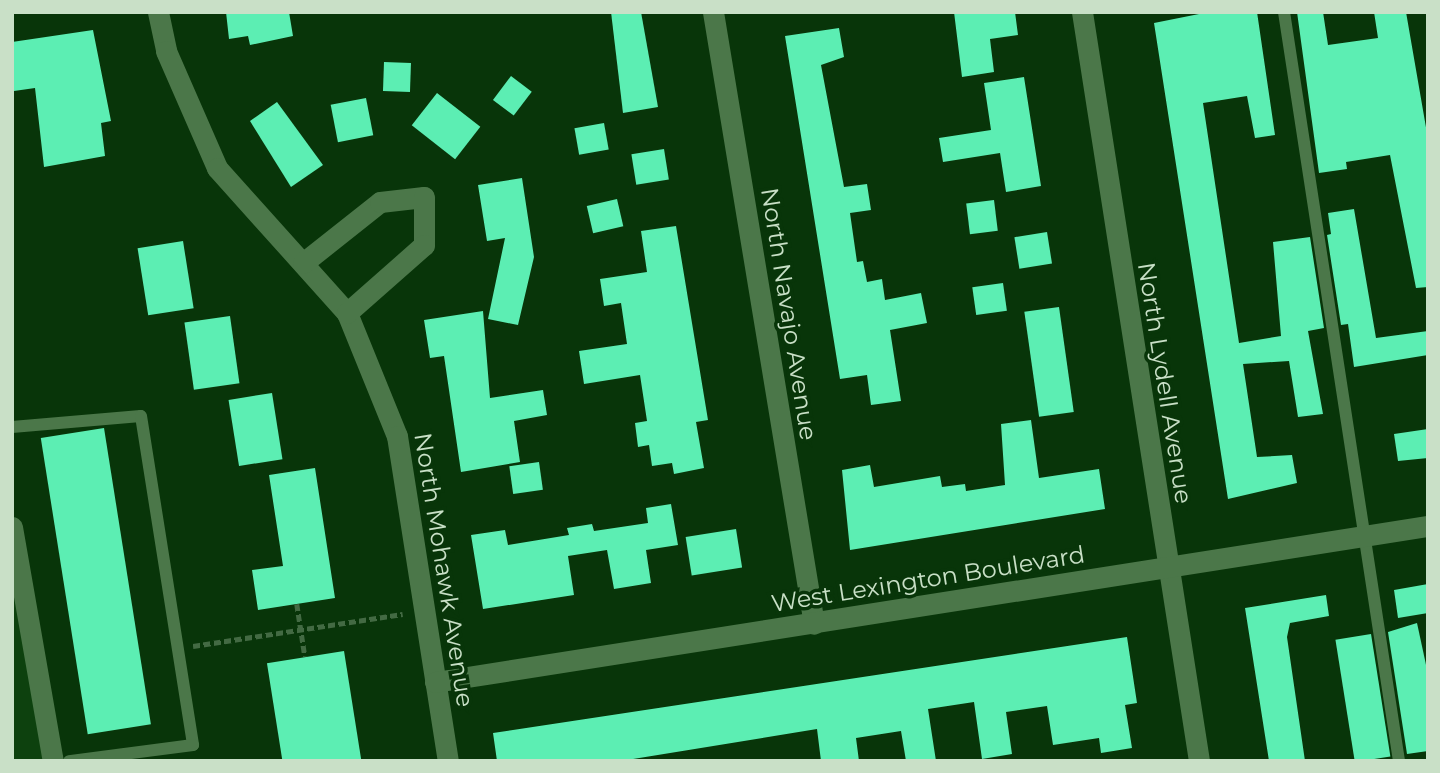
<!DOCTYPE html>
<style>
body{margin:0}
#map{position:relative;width:1440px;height:773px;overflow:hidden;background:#083509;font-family:Montserrat,sans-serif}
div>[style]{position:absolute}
.built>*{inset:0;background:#0d410e}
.building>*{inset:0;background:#5ceeb3;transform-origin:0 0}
.path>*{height:4.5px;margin-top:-2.25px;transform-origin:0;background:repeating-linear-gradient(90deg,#436a43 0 7px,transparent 0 10.5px)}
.lane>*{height:12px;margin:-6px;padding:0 6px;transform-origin:6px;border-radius:6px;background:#4b7749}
.street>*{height:21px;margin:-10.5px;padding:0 10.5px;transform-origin:10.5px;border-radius:10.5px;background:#4b7749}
span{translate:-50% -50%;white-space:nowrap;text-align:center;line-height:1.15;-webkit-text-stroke:7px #083509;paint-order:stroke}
.street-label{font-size:24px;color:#c9e0c7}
.frame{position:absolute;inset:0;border:14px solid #c9e0c7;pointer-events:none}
</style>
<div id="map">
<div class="built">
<div style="clip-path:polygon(12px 526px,53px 761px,12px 761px)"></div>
</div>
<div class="building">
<div style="clip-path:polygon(226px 12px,289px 12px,293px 36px,250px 45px,248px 36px,229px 39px)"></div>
<div style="clip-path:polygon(611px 12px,641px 12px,658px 107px,623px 113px)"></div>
<div style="clip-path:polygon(954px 12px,1015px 12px,1018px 35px,990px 39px,994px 72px,962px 77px)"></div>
<div style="clip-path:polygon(1209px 12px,1257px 12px,1275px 135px,1255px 138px,1247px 96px,1203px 103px,1239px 343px,1281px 336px,1273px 242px,1310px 237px,1324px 328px,1308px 331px,1323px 414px,1298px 417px,1289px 361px,1243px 364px,1257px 457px,1292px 455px,1297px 483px,1228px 499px,1154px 23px)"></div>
<div style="clip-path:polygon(1297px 12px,1323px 12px,1328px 45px,1378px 38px,1374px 12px,1406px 12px,1428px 139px,1428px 287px,1416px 288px,1390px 155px,1346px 162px,1347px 169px,1319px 173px)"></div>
<div style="clip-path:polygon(839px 28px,844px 57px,821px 65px,844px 187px,867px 184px,871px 210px,850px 213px,857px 262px,863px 261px,867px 282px,882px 279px,885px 300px,921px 293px,927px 323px,890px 330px,901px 401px,871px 405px,867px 375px,840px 379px,785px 36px)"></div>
<div style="clip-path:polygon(93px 30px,111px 121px,101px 123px,105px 156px,44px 167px,35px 88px,14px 91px,12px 42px)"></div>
<div style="left:384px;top:62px;width:27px;height:29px;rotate:2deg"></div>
<div style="left:511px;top:76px;width:26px;height:30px;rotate:37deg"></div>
<div style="clip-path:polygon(1024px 77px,1041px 186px,1006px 192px,1000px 153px,943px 162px,939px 138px,991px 130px,984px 83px)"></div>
<div style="left:437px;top:93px;width:55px;height:41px;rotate:38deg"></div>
<div style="left:366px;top:98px;width:38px;height:36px;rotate:79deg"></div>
<div style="clip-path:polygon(277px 102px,323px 165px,291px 187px,250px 121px)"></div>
<div style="left:604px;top:123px;width:27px;height:30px;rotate:80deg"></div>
<div style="left:664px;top:149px;width:31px;height:33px;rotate:81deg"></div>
<div style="clip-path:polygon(522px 178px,534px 257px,518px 325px,488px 319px,505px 238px,487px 241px,478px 185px)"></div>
<div style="left:617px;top:199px;width:28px;height:31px;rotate:77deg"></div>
<div style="left:994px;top:200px;width:31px;height:28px;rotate:83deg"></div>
<div style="clip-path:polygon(1354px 209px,1376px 338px,1428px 331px,1428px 355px,1354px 367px,1348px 324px,1341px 325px,1327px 235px,1331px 234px,1328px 213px)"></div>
<div style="clip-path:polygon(676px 226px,708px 420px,696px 422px,704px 468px,674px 474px,672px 463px,652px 466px,649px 445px,638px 447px,635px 423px,647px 421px,640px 375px,584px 384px,579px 351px,627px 344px,621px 303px,604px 306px,600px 279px,647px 272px,641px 231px)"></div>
<div style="left:1047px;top:232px;width:32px;height:33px;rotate:81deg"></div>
<div style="left:183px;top:241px;width:68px;height:46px;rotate:81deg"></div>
<div style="left:1003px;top:283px;width:28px;height:31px;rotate:82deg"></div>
<div style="left:1059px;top:307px;width:106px;height:35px;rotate:82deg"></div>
<div style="clip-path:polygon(483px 311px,490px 398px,543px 390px,547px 415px,514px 421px,520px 462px,461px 472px,444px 356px,430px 358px,424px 320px)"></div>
<div style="left:230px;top:316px;width:68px;height:46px;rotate:82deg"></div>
<div style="left:272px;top:393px;width:67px;height:44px;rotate:81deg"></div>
<div style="clip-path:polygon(1031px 420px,1039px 478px,1099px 469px,1105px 509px,850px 550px,842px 470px,870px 465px,874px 487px,940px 476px,942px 487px,965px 484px,966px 491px,1005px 485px,1001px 424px)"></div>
<div style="left:104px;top:428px;width:300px;height:64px;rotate:81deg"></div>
<div style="clip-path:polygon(1428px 429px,1428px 458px,1398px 461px,1394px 434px)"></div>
<div style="left:539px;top:462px;width:28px;height:30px;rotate:82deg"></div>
<div style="clip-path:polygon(315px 468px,335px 598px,258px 610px,252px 570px,283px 566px,269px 475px)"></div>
<div style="clip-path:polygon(671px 504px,678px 545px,646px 550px,651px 583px,614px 589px,607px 550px,568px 556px,574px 595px,483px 609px,471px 535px,505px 530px,508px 545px,569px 535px,567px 528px,592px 524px,594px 531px,648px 523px,646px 508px)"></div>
<div style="left:736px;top:529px;width:39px;height:51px;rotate:81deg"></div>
<div style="clip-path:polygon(1428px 584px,1428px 613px,1398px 618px,1394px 590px)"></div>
<div style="clip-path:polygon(1326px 595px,1329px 616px,1290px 623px,1287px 637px,1305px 761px,1269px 761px,1245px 608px)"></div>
<div style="clip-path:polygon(1417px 623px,1428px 674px,1428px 751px,1407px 754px,1388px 632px)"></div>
<div style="left:1371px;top:634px;width:124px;height:36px;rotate:81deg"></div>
<div style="clip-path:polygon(1127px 637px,1137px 703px,1125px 705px,1132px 748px,1101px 753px,1099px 738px,1053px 745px,1047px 706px,1006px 712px,1012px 754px,982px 759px,974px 702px,928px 709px,936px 761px,906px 761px,901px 731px,856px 738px,859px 761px,821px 761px,817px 729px,627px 760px,497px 761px,493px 733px)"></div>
<div style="left:344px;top:651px;width:111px;height:78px;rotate:81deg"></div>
</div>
<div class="path">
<div style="left:297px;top:604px;width:53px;rotate:81.3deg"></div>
<div style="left:193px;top:646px;width:212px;rotate:-8.7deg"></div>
</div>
<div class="lane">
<div style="left:1284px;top:12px;width:758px;rotate:81.27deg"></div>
<div style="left:12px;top:427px;width:129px;rotate:-4.9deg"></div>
<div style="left:141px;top:416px;width:333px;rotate:81deg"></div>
<div style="left:193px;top:745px;width:125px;rotate:172.6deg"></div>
</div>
<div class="street">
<div style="left:158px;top:12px;width:40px;rotate:78deg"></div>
<div style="left:166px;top:51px;width:128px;rotate:66.4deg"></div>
<div style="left:217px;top:168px;width:195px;rotate:48.1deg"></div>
<div style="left:347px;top:313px;width:133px;rotate:67.9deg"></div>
<div style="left:397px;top:436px;width:329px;rotate:81.1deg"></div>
<div style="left:713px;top:12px;width:620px;rotate:80.63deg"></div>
<div style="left:1082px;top:12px;width:758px;rotate:81.12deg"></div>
<div style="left:303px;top:263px;width:98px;rotate:-38.4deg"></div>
<div style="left:380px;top:202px;width:44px;rotate:-6.5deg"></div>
<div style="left:424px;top:197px;width:48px;rotate:90deg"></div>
<div style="left:424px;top:245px;width:103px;rotate:138.6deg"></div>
<div style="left:12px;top:527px;width:238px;rotate:80.1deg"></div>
<div style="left:435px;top:682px;width:1005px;rotate:-8.93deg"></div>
</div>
<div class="street-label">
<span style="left:789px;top:314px;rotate:81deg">North Navajo Avenue</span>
<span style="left:1165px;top:383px;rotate:81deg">North Lydell Avenue</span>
<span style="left:444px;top:570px;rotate:81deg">North Mohawk Avenue</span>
<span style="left:928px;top:579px;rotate:-9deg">West Lexington Boulevard</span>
</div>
<div class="frame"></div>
</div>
